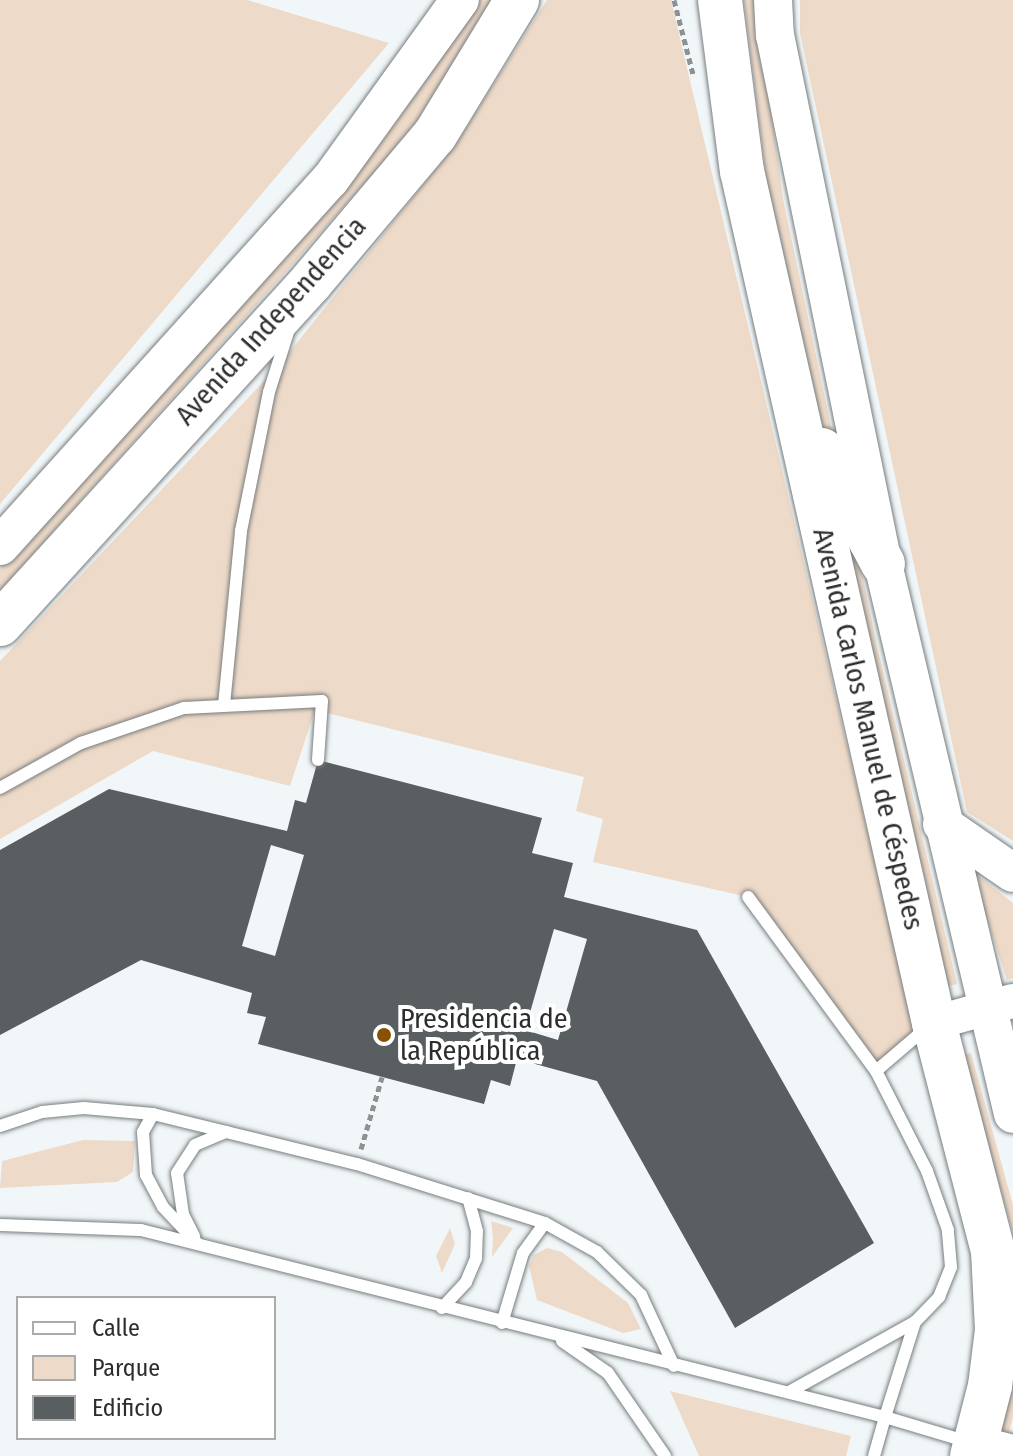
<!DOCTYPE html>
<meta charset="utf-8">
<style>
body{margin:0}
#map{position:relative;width:1013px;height:1456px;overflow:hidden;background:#f1f7f9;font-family:"Fira Sans Condensed",sans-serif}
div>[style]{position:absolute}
.green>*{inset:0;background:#eedac8}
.building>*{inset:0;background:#595e60}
.path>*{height:5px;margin-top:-2.5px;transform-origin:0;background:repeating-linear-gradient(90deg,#8d9192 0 6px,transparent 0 10px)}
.roads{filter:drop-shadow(0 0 2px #787d7f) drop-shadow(0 0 2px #787d7f)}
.lane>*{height:12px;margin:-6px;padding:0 6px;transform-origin:6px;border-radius:6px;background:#fff}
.secondary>*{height:34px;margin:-17px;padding:0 17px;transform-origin:17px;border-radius:17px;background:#fff}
.primary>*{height:38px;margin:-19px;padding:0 19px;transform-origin:19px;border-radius:19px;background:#fff}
.highway>*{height:44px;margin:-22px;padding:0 22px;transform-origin:22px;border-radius:22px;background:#fff}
.dots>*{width:22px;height:22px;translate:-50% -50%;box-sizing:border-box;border:4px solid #fff;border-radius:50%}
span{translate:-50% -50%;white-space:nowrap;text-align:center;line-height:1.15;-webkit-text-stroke:8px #fff;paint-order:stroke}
.street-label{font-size:28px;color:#2b2d2e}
.poi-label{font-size:28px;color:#2b2d2e}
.left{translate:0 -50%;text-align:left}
.legend{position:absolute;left:16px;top:1296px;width:260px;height:144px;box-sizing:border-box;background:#fff;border:2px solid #aaabab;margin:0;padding:10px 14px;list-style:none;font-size:24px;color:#2b2d2e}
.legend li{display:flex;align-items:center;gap:16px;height:40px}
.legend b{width:40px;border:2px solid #aaabab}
</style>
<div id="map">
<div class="green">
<div style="clip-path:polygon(0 0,247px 0,389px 43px,0 504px)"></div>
<div style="clip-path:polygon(476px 0,497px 0,405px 138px,0 591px,0 569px,354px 172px,421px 88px)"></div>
<div style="clip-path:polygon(547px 0,671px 0,916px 1037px,876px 1071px,748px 897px,593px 862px,603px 819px,576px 811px,584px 777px,315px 710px,290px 786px,153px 751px,0 839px,0 661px,280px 364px,457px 142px)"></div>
<div style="clip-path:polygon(744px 0,756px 0,783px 199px,878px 650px,957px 984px,948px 986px,769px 199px)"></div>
<div style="clip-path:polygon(800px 0,1013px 0,1013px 841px,967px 812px,800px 33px)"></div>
<div style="clip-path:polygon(971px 870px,1013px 903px,1013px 978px,1007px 980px)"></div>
<div style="clip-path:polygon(971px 1053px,1013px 1205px,1013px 1232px,961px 1055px)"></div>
<div style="clip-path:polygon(83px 1140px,135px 1141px,133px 1172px,117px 1182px,0 1188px,2px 1161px)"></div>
<div style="clip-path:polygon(491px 1221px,513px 1228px,492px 1257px,493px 1239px)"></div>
<div style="clip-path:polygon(450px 1228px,455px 1244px,442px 1273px,436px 1256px)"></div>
<div style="clip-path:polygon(547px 1248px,562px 1252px,628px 1303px,641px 1329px,623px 1333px,537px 1300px,529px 1266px,534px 1255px)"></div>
<div style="clip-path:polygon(1013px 1377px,1013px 1417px,1008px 1437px,998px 1436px)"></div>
<div style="clip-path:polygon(670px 1391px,851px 1436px,846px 1456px,699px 1456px)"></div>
</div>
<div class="building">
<div style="clip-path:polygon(evenodd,318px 760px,542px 818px,532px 853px,573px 863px,564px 897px,697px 930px,874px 1243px,735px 1328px,597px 1081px,517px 1059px,510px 1086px,491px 1080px,484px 1104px,258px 1044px,266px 1017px,247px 1013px,252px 993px,141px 960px,0 1035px,0 850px,109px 789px,287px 831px,295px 800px,306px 803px,318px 760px,271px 845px,304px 855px,275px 956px,242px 946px,271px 845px,318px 760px,554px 929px,587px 939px,558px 1040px,525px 1030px,554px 929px)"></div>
</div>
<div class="path">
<div style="left:674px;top:0;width:76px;rotate:75.6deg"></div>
<div style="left:361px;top:1149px;width:75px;rotate:-73.7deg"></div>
</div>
<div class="roads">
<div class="lane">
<div style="left:224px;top:705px;width:175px;rotate:-84.4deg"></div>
<div style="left:241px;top:531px;width:142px;rotate:-78.6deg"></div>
<div style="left:269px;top:392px;width:66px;rotate:-72.4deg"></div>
<div style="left:0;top:788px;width:93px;rotate:-29.1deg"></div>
<div style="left:81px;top:743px;width:109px;rotate:-18.8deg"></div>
<div style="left:184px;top:708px;width:138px;rotate:-2.9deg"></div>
<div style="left:322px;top:701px;width:59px;rotate:93.9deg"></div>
<div style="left:876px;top:1071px;width:65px;rotate:-40.6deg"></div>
<div style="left:153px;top:1114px;width:21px;rotate:119deg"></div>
<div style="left:143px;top:1132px;width:43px;rotate:86deg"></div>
<div style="left:146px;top:1175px;width:36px;rotate:62deg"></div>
<div style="left:163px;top:1207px;width:50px;rotate:46.6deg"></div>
<div style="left:0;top:1126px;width:44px;rotate:-18.4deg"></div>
<div style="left:42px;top:1112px;width:42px;rotate:-5.4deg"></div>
<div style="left:84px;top:1108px;width:69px;rotate:5deg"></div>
<div style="left:153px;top:1114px;width:210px;rotate:13.8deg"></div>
<div style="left:357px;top:1164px;width:197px;rotate:17.4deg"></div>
<div style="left:545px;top:1223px;width:60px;rotate:29.1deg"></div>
<div style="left:597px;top:1252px;width:62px;rotate:44.3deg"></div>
<div style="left:641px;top:1295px;width:78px;rotate:65.1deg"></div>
<div style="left:0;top:1225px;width:141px;rotate:2deg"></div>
<div style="left:141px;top:1230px;width:767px;rotate:14.11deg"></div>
<div style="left:885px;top:1417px;width:100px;rotate:-72.5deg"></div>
<div style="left:915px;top:1322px;width:35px;rotate:-46deg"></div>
<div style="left:939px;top:1297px;width:32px;rotate:-68deg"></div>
<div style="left:951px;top:1267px;width:37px;rotate:-95deg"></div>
<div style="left:948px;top:1230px;width:63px;rotate:-109.6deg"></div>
<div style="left:927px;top:1171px;width:112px;rotate:-117deg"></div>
<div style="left:876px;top:1071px;width:216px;rotate:-126.3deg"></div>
<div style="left:194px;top:1236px;width:25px;rotate:-117deg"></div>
<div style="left:183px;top:1214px;width:41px;rotate:-98.3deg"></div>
<div style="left:177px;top:1173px;width:33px;rotate:-57deg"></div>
<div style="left:195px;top:1145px;width:34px;rotate:-23deg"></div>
<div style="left:442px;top:1308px;width:35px;rotate:-47deg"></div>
<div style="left:466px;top:1282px;width:26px;rotate:-67deg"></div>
<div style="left:476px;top:1258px;width:27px;rotate:-88deg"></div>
<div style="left:477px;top:1231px;width:34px;rotate:-105deg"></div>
<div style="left:502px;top:1323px;width:73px;rotate:-73.3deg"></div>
<div style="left:523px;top:1253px;width:37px;rotate:-54deg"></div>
<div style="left:562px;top:1341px;width:56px;rotate:34.8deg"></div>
<div style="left:608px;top:1373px;width:101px;rotate:55.5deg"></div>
<div style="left:789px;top:1392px;width:144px;rotate:-29.1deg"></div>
<div style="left:874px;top:1456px;width:41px;rotate:-74.2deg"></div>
<div style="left:885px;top:1417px;width:88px;rotate:16.6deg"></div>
</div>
<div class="secondary">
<div style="left:934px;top:1023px;width:82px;rotate:-15.6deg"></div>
</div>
<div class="primary">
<div style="left:773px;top:0;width:35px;rotate:87deg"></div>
<div style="left:775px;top:35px;width:540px;rotate:78.46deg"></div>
<div style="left:883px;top:564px;width:565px;rotate:76.7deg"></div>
<div style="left:0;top:546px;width:493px;rotate:-48deg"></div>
<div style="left:330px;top:180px;width:222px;rotate:-54.2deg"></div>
<div style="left:942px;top:824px;width:86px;rotate:34.6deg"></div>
<div style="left:975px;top:1444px;width:39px;rotate:15deg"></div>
</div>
<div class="highway">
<div style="left:720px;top:0;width:172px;rotate:82.7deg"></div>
<div style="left:742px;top:171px;width:873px;rotate:77.3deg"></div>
<div style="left:934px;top:1023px;width:236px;rotate:75.5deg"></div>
<div style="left:993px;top:1251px;width:79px;rotate:87.1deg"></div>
<div style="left:997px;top:1330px;width:56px;rotate:97.1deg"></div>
<div style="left:990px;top:1386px;width:72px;rotate:104.4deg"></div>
<div style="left:822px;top:450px;width:129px;rotate:61.8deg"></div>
<div style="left:0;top:624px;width:462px;rotate:-47.7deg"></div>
<div style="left:311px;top:282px;width:192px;rotate:-49.9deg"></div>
<div style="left:435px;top:135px;width:158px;rotate:-58.7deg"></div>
</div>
</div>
<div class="dots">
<div style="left:384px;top:1035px;background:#895102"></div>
</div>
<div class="street-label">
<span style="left:271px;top:321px;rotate:-48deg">Avenida Independencia</span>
<span style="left:868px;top:729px;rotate:77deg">Avenida Carlos Manuel de Céspedes</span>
</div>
<div class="poi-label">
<span class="left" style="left:400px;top:1035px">Presidencia de<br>la República</span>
</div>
<ul class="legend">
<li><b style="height:10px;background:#fff"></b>Calle</li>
<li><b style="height:22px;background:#eedac8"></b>Parque</li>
<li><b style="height:22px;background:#595e60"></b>Edificio</li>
</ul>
</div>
